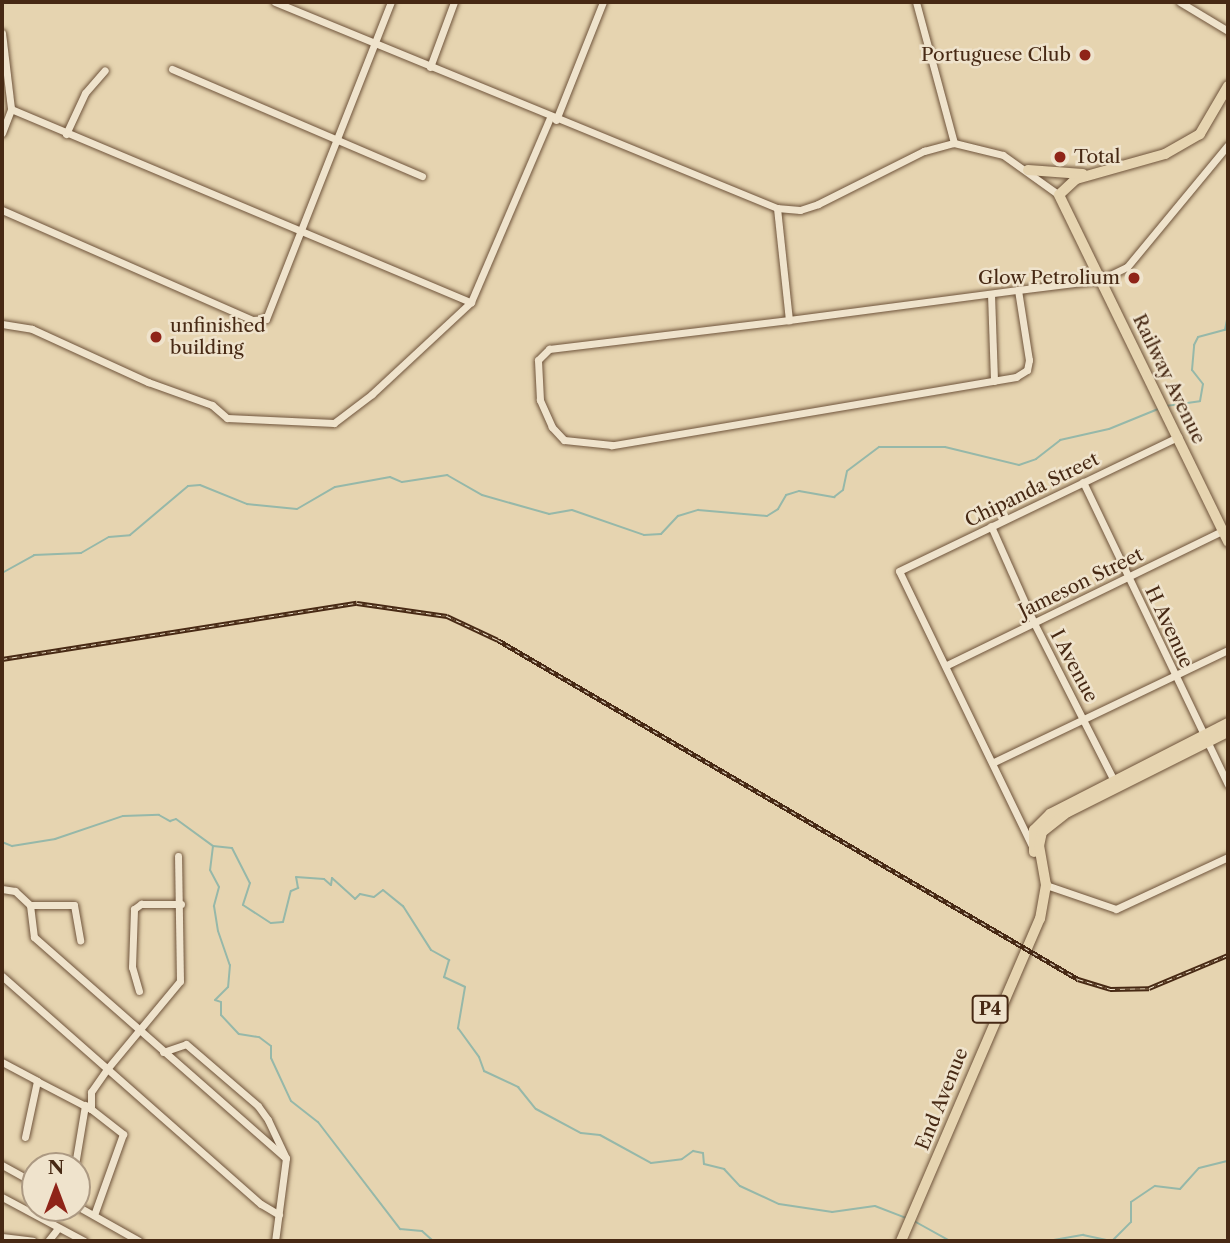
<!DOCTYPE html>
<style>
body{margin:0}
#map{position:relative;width:1230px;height:1243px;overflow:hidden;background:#e6d4b0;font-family:"Libre Caslon Text",serif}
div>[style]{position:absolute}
.stream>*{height:2px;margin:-1px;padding:0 1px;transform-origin:1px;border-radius:1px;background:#96b8a9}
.roads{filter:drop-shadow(0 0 2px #6f543b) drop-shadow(0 0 2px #6f543b)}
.minor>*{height:7px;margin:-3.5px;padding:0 3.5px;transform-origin:3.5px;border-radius:3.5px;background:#efe3cc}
.major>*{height:10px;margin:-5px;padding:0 5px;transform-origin:5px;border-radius:5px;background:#e6d4b0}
.highway>*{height:10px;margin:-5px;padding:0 5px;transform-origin:5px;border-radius:5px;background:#e6d4b0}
.rail>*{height:4.5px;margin-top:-2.25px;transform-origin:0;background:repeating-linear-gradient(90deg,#efe3cc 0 5px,#472914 0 10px);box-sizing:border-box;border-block:2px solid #472914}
.dots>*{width:19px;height:19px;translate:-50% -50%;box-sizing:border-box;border:4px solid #efe3cc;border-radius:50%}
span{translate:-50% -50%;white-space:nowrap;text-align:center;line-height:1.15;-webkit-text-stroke:5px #efe3cc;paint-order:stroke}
.shield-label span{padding:2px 5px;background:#efe3cc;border:2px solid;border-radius:5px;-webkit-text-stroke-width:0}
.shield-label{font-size:18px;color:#472914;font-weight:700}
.poi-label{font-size:19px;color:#472914}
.right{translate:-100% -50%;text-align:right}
.left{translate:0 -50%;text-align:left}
.street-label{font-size:19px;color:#472914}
.frame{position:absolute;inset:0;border:4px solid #472914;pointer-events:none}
.north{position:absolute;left:21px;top:1152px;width:70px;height:70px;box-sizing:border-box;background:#efe3cc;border:2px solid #ac9982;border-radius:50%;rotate:0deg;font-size:19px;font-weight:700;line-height:28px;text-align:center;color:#472914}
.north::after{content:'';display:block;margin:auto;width:24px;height:32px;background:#8f2418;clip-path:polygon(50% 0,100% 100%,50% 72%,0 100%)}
</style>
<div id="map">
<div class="stream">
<div style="left:1166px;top:406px;width:34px;rotate:-8deg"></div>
<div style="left:1200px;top:401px;width:17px;rotate:-80deg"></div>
<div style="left:1203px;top:384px;width:18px;rotate:-128deg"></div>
<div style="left:1192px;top:370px;width:25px;rotate:-85deg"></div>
<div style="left:1194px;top:345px;width:9px;rotate:-63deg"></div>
<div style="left:1198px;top:337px;width:28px;rotate:-15deg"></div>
<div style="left:1225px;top:330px;width:16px;rotate:-79deg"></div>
<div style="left:2px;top:573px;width:37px;rotate:-29deg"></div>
<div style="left:34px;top:555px;width:47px;rotate:-2.4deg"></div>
<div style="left:81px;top:553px;width:32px;rotate:-30deg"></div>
<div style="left:109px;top:537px;width:21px;rotate:-5deg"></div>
<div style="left:130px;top:535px;width:76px;rotate:-40.2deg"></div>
<div style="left:188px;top:486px;width:12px;rotate:-5deg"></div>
<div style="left:200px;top:485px;width:51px;rotate:22deg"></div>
<div style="left:247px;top:504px;width:50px;rotate:5.7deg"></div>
<div style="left:297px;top:509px;width:44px;rotate:-30.1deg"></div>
<div style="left:335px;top:487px;width:56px;rotate:-10.3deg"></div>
<div style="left:390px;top:477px;width:13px;rotate:23deg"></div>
<div style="left:402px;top:482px;width:46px;rotate:-8.8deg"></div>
<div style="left:447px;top:475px;width:40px;rotate:29.7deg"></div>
<div style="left:482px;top:495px;width:70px;rotate:15.8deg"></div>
<div style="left:549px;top:514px;width:23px;rotate:-10deg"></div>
<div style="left:572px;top:510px;width:76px;rotate:19.1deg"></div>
<div style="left:644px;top:535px;width:17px;rotate:-3deg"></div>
<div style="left:661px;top:534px;width:25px;rotate:-47deg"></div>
<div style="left:678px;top:516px;width:21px;rotate:-17deg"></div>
<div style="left:698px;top:510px;width:69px;rotate:5deg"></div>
<div style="left:767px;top:516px;width:13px;rotate:-32deg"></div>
<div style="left:778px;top:509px;width:16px;rotate:-60deg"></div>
<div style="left:786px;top:495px;width:14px;rotate:-17deg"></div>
<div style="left:799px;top:491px;width:36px;rotate:10deg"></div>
<div style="left:834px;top:497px;width:11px;rotate:-38deg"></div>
<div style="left:843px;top:490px;width:19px;rotate:-78deg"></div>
<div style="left:847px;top:471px;width:40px;rotate:-37deg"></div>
<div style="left:879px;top:447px;width:66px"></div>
<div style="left:945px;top:447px;width:76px;rotate:13.7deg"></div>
<div style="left:1019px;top:465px;width:18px;rotate:-19deg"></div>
<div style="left:1036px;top:459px;width:31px;rotate:-38deg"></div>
<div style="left:1060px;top:440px;width:50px;rotate:-12.7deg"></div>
<div style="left:1109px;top:429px;width:53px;rotate:-22.2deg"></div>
<div style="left:2px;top:842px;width:11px;rotate:22deg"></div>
<div style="left:12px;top:846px;width:44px;rotate:-9.2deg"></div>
<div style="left:55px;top:839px;width:72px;rotate:-18.7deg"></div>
<div style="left:123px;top:816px;width:36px;rotate:-2deg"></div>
<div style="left:159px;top:815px;width:13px;rotate:29deg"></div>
<div style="left:170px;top:821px;width:6px;rotate:-18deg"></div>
<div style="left:176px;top:819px;width:46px;rotate:36.1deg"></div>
<div style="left:213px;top:846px;width:24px;rotate:97deg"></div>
<div style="left:210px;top:870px;width:19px;rotate:62deg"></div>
<div style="left:219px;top:887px;width:20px;rotate:105deg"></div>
<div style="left:214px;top:906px;width:25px;rotate:81deg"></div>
<div style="left:218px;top:931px;width:36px;rotate:71deg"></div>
<div style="left:230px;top:965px;width:22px;rotate:95deg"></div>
<div style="left:228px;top:987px;width:18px;rotate:135deg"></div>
<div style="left:215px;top:1000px;width:6px;rotate:18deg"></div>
<div style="left:221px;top:1002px;width:13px;rotate:90deg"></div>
<div style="left:221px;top:1015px;width:26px;rotate:47deg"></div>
<div style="left:239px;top:1034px;width:20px;rotate:9deg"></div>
<div style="left:259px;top:1037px;width:15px;rotate:37deg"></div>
<div style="left:271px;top:1046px;width:12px;rotate:90deg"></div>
<div style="left:271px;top:1058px;width:47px;rotate:65.1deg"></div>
<div style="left:291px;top:1101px;width:34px;rotate:38deg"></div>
<div style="left:318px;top:1122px;width:135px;rotate:52.5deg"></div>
<div style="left:400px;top:1229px;width:22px;rotate:5deg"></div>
<div style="left:422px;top:1231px;width:15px;rotate:42deg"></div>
<div style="left:213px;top:846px;width:19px;rotate:6deg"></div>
<div style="left:232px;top:848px;width:39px;rotate:63deg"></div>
<div style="left:250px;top:883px;width:23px;rotate:108deg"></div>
<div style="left:243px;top:905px;width:33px;rotate:33deg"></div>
<div style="left:271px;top:923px;width:12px;rotate:-5deg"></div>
<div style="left:283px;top:922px;width:32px;rotate:-76deg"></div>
<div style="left:291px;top:891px;width:8px;rotate:-23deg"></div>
<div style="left:298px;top:888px;width:11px;rotate:-100deg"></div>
<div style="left:296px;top:877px;width:28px;rotate:4deg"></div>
<div style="left:324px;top:879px;width:9px;rotate:41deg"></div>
<div style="left:331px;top:885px;width:7px;rotate:-82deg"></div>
<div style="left:332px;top:878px;width:31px;rotate:42deg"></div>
<div style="left:355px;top:899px;width:7px;rotate:-45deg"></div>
<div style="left:360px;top:894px;width:14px;rotate:12deg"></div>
<div style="left:374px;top:897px;width:11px;rotate:-38deg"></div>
<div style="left:383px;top:890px;width:26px;rotate:39deg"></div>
<div style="left:403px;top:906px;width:52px;rotate:57.5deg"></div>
<div style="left:431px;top:950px;width:21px;rotate:29deg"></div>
<div style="left:449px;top:960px;width:18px;rotate:106deg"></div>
<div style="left:444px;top:977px;width:23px;rotate:25deg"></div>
<div style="left:465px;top:987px;width:42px;rotate:99.7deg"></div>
<div style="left:458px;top:1028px;width:36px;rotate:54deg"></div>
<div style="left:479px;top:1057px;width:15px;rotate:70deg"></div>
<div style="left:484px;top:1071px;width:38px;rotate:25deg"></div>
<div style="left:518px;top:1087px;width:28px;rotate:51deg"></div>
<div style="left:536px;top:1109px;width:51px;rotate:28.1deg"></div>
<div style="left:581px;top:1133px;width:19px;rotate:6deg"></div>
<div style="left:600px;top:1135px;width:58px;rotate:28.8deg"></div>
<div style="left:651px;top:1163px;width:31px;rotate:-7deg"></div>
<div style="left:682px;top:1159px;width:14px;rotate:-36deg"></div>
<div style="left:693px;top:1151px;width:10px;rotate:11deg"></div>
<div style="left:703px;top:1153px;width:11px;rotate:85deg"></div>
<div style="left:704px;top:1164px;width:21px;rotate:14deg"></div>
<div style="left:724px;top:1169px;width:23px;rotate:47deg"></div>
<div style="left:740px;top:1186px;width:43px;rotate:24.8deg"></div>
<div style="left:779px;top:1204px;width:54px;rotate:8.6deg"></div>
<div style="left:832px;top:1212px;width:43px;rotate:-7.9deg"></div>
<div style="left:875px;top:1206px;width:33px;rotate:21deg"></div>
<div style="left:914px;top:1221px;width:41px;rotate:29.1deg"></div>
<div style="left:1048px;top:1241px;width:36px;rotate:-10deg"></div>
<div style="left:1083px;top:1235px;width:30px;rotate:12deg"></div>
<div style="left:1112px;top:1241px;width:27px;rotate:-45deg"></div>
<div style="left:1131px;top:1222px;width:20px;rotate:-90deg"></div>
<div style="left:1131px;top:1202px;width:29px;rotate:-34deg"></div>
<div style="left:1155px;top:1186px;width:25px;rotate:7deg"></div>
<div style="left:1180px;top:1189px;width:28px;rotate:-48deg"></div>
<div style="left:1199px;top:1168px;width:30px;rotate:-14deg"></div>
</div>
<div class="roads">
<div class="minor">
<div style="left:275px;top:2px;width:543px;rotate:22.31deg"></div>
<div style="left:777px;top:208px;width:23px;rotate:5deg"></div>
<div style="left:800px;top:210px;width:19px;rotate:-18deg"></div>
<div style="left:818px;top:204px;width:119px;rotate:-26.6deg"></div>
<div style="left:924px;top:151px;width:31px;rotate:-15deg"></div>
<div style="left:954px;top:143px;width:50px;rotate:13.8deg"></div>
<div style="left:1003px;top:155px;width:69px;rotate:35.5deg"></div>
<div style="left:916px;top:2px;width:146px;rotate:74.9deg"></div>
<div style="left:1180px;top:2px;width:56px;rotate:31.1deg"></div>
<div style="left:2px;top:33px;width:77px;rotate:83.2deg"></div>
<div style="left:11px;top:109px;width:499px;rotate:22.8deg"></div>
<div style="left:430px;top:67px;width:69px;rotate:-69.7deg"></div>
<div style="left:172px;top:69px;width:272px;rotate:23.2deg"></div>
<div style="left:556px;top:120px;width:127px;rotate:-68.3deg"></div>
<div style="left:2px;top:133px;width:26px;rotate:-69deg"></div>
<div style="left:66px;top:134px;width:45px;rotate:-65.1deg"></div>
<div style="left:85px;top:93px;width:30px;rotate:-49deg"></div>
<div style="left:777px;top:208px;width:113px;rotate:83.9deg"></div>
<div style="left:2px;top:210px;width:274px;rotate:23.7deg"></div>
<div style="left:253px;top:320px;width:13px;rotate:-4deg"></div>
<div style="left:266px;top:319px;width:341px;rotate:-68.5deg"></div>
<div style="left:1018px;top:290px;width:71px;rotate:81.1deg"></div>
<div style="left:1029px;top:360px;width:10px;rotate:101deg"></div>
<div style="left:1027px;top:370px;width:13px;rotate:148deg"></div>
<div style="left:1016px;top:377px;width:410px;rotate:170.4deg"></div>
<div style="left:612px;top:445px;width:48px;rotate:-174.1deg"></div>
<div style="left:564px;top:440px;width:18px;rotate:-133deg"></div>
<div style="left:552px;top:427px;width:30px;rotate:-114deg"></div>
<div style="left:540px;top:400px;width:40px;rotate:-92.9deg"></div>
<div style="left:538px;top:360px;width:16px;rotate:-45deg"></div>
<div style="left:549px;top:349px;width:242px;rotate:-6.9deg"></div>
<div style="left:789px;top:320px;width:231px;rotate:-7.5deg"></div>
<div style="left:1018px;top:290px;width:83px;rotate:-7deg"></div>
<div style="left:1100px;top:280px;width:30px;rotate:-26deg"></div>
<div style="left:1127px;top:267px;width:158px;rotate:-50.4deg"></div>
<div style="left:991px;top:294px;width:87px;rotate:88deg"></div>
<div style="left:2px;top:324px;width:30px;rotate:9deg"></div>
<div style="left:32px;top:329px;width:128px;rotate:24.6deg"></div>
<div style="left:148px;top:382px;width:68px;rotate:19.8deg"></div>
<div style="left:212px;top:405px;width:20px;rotate:41deg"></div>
<div style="left:227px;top:418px;width:107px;rotate:2.7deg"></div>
<div style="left:334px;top:423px;width:48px;rotate:-37.3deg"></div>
<div style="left:372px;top:394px;width:135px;rotate:-42.9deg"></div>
<div style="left:471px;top:302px;width:200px;rotate:-66.8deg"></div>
<div style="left:1083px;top:482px;width:335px;rotate:64.4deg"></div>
<div style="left:991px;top:526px;width:106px;rotate:66.1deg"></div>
<div style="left:1034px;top:623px;width:177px;rotate:63.1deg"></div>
<div style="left:947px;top:665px;width:313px;rotate:-26deg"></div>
<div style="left:994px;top:762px;width:259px;rotate:-25.6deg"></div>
<div style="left:1032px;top:846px;width:305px;rotate:-115.8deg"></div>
<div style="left:899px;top:571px;width:310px;rotate:-25.7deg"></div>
<div style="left:1046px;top:885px;width:74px;rotate:18.9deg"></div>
<div style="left:1116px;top:909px;width:123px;rotate:-24.9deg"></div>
<div style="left:2px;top:889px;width:13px;rotate:9deg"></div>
<div style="left:15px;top:891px;width:21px;rotate:43deg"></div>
<div style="left:30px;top:905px;width:44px"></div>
<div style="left:74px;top:905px;width:36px;rotate:80deg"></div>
<div style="left:30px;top:905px;width:32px;rotate:83deg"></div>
<div style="left:34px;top:937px;width:335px;rotate:41.3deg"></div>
<div style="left:2px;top:976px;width:345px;rotate:41.4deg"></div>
<div style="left:261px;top:1204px;width:21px;rotate:31deg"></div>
<div style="left:139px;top:991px;width:25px;rotate:-106deg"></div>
<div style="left:132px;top:967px;width:58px;rotate:-88deg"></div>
<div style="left:134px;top:909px;width:9px;rotate:-36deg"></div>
<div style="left:141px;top:904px;width:40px"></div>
<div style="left:163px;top:1052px;width:24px;rotate:-19deg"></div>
<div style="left:186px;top:1044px;width:95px;rotate:40.7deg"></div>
<div style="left:258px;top:1106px;width:17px;rotate:54deg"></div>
<div style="left:268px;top:1120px;width:42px;rotate:64.7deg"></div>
<div style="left:286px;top:1158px;width:84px;rotate:97.5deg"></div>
<div style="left:2px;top:1062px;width:40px;rotate:28deg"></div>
<div style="left:91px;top:1109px;width:17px;rotate:-90deg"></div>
<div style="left:91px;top:1092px;width:28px;rotate:-55deg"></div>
<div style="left:107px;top:1069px;width:114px;rotate:-50.3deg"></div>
<div style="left:180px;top:981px;width:125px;rotate:-90.9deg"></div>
<div style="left:25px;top:1137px;width:57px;rotate:-77.9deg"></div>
<div style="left:37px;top:1081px;width:61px;rotate:27.4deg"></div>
<div style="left:91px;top:1109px;width:41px;rotate:38deg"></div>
<div style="left:123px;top:1134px;width:86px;rotate:109.7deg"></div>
<div style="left:2px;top:1165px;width:38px;rotate:29deg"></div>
<div style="left:75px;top:1165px;width:61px;rotate:-80.5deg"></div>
<div style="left:2px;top:1197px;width:93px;rotate:28.2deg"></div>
<div style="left:77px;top:1206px;width:71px;rotate:29.4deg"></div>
<div style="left:2px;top:1237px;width:31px;rotate:7deg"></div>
<div style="left:48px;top:1241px;width:16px;rotate:-52deg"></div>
</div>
<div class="major">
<div style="left:1228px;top:86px;width:56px;rotate:120.3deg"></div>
<div style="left:1200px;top:134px;width:40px;rotate:150.3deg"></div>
<div style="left:1165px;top:154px;width:92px;rotate:164.3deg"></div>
<div style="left:1076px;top:179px;width:23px;rotate:137deg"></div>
<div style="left:1059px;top:195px;width:386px;rotate:64deg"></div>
<div style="left:1028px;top:170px;width:55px;rotate:4.2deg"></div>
</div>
<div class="highway">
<div style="left:1034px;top:852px;width:22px;rotate:-90deg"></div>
<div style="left:1034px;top:830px;width:23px;rotate:-45deg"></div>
<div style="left:1050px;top:814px;width:200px;rotate:-27.1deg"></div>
<div style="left:901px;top:1241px;width:351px;rotate:-66.7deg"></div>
<div style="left:1040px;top:919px;width:35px;rotate:-80deg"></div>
<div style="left:1046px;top:885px;width:40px;rotate:-100deg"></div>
<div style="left:1039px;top:846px;width:14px;rotate:-78deg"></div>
<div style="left:1042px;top:832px;width:33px;rotate:-38deg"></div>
<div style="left:1068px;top:812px;width:179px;rotate:-26.6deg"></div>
</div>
</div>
<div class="rail">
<div style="left:2px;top:659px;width:359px;rotate:-9deg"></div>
<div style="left:357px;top:603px;width:91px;rotate:8.2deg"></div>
<div style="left:447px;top:616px;width:56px;rotate:25.2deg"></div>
<div style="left:498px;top:640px;width:672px;rotate:30.31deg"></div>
<div style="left:1078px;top:979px;width:34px;rotate:17deg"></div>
<div style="left:1110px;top:989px;width:39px;rotate:-1deg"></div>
<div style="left:1149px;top:988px;width:86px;rotate:-22.7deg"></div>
</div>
<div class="dots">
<div style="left:1085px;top:55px;background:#8f2418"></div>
<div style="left:1060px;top:157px;background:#8f2418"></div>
<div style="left:1134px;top:278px;background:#8f2418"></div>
<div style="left:156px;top:337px;background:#8f2418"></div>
</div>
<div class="shield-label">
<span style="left:990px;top:1009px">P4</span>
</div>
<div class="poi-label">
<span class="right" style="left:1071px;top:55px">Portuguese Club</span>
<span class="left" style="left:1074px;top:157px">Total</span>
<span class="right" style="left:1120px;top:278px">Glow Petrolium</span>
<span class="left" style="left:170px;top:337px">unfinished<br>building</span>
</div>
<div class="street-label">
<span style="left:1169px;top:379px;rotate:64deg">Railway Avenue</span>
<span style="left:1032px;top:490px;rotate:-26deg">Chipanda Street</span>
<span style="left:1081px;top:583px;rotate:-26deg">Jameson Street</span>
<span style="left:1169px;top:627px;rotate:65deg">H Avenue</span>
<span style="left:1074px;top:666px;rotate:62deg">I Avenue</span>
<span style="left:942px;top:1099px;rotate:-68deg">End Avenue</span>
</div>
<div class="frame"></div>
<div class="north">N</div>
</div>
